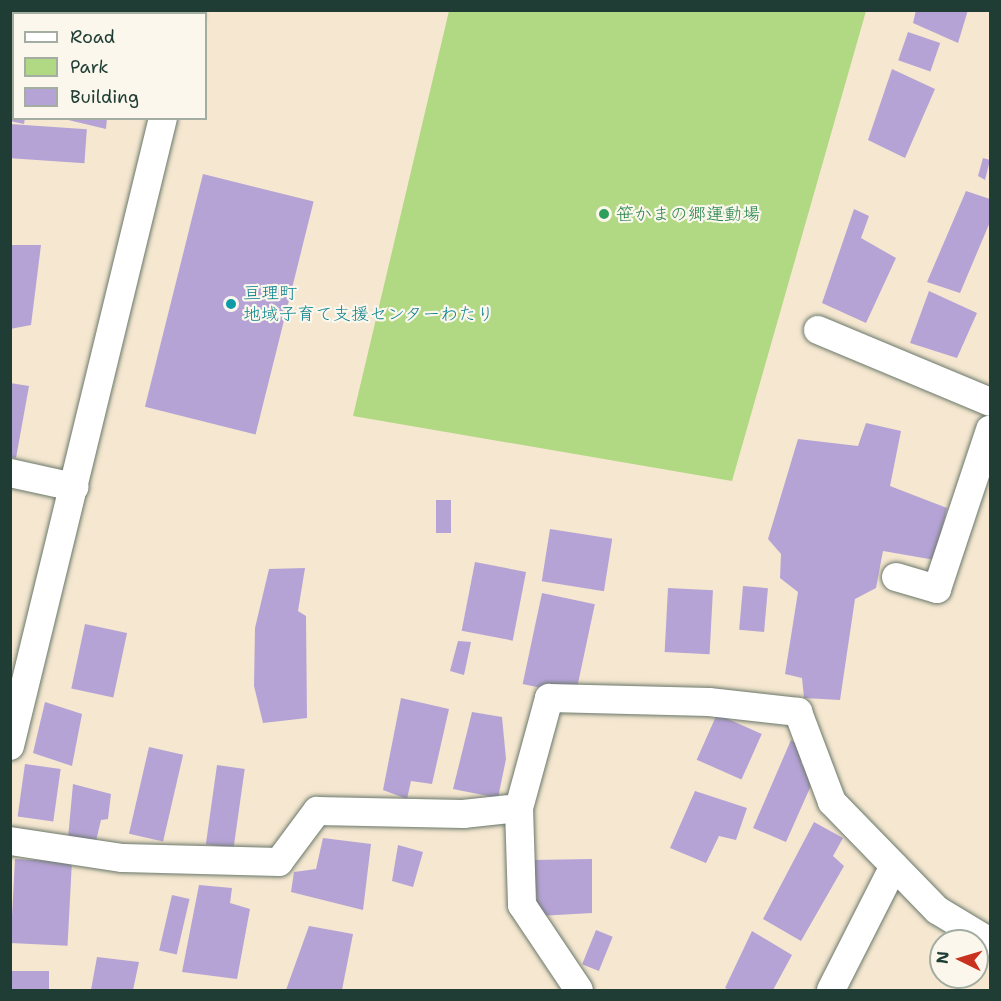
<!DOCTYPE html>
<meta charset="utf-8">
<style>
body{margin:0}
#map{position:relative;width:1001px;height:1001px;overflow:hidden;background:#f5e7d0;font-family:"Shantell Sans","Klee One",sans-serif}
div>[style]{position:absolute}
.green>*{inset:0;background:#b1d882}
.building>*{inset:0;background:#b6a3d6;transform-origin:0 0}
.roads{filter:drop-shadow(0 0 2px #6a786b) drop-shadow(0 0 2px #6a786b)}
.street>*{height:28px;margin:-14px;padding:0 14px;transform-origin:14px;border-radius:14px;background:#fff}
.dots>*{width:16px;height:16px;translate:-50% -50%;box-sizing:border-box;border:3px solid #fbf7ec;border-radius:50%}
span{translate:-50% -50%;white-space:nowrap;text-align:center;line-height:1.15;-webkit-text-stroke:4.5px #fbf7ec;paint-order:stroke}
.leisure-label{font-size:18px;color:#27864d}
.left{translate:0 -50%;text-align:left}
.culture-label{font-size:18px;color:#0d838f}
.frame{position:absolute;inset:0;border:12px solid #1f3d34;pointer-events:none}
.legend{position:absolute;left:12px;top:12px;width:195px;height:108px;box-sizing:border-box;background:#fbf7ec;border:2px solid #a3ada2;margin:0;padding:8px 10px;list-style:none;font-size:18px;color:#1f3d34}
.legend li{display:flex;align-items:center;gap:12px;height:30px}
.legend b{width:30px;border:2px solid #a3ada2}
.north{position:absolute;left:929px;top:929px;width:60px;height:60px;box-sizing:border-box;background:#fbf7ec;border:2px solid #a3ada2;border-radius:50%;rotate:275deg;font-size:16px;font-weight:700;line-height:24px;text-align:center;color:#1f3d34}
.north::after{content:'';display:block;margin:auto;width:21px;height:27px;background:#c8321e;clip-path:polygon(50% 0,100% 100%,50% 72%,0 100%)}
</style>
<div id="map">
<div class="green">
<div style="clip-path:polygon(449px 11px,866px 11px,732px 481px,353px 416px)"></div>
</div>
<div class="building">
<div style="clip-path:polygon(68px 10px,99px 10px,68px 14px)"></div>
<div style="clip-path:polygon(916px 10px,968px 10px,958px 43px,913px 23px)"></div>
<div style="left:908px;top:32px;width:34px;height:30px;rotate:19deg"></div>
<div style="clip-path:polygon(10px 37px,14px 118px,25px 118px,24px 124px,10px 121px)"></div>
<div style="clip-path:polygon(892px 69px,935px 89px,905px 158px,868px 140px)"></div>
<div style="clip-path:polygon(60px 118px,107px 118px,106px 129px)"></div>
<div style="left:10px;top:124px;width:77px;height:34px;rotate:4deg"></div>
<div style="clip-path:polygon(983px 158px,990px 160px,985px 180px,978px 176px)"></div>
<div style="left:203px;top:174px;width:114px;height:240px;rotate:14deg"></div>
<div style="clip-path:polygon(966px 191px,990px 199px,990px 222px,960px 293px,927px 282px)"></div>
<div style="clip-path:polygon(854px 209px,869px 216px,861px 238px,896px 258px,866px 323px,822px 303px)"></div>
<div style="clip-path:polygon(10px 245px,41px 245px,31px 325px,10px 329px)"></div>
<div style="clip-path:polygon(929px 291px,977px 313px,957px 358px,910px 343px)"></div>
<div style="clip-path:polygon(10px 383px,29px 386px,16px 458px,10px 457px)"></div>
<div style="clip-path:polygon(866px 423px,901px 431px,890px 486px,947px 508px,935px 560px,883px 551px,876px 588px,855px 599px,840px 700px,804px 698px,802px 678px,785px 674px,798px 592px,780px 578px,781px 554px,768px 539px,798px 439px,858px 446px)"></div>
<div style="left:436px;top:500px;width:15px;height:33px"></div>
<div style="left:550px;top:529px;width:63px;height:53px;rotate:9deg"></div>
<div style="left:475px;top:562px;width:52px;height:70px;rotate:11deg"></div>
<div style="clip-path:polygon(305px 568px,298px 611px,306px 616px,307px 718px,263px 723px,254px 686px,255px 628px,269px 569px)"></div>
<div style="left:743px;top:586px;width:25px;height:44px;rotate:5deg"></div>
<div style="left:668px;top:588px;width:45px;height:64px;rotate:3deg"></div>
<div style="left:542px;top:593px;width:54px;height:93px;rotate:12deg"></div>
<div style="left:85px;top:624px;width:43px;height:66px;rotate:12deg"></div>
<div style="clip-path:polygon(458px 641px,471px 642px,464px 675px,450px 671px)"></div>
<div style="clip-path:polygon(401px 698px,449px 709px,432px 784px,411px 781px,407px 799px,383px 790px)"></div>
<div style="clip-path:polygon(45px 702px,82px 714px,72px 766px,33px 753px)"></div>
<div style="clip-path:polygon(472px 712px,502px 717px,506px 759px,498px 798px,453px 789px)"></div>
<div style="left:717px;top:714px;width:49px;height:50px;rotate:24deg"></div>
<div style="clip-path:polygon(791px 740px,806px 751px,801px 763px,813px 781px,786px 842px,753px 828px)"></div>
<div style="left:149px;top:747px;width:35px;height:89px;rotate:13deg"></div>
<div style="left:25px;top:764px;width:36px;height:53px;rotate:8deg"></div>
<div style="left:217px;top:765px;width:28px;height:80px;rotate:8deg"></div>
<div style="clip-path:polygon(73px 784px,111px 794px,108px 819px,101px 820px,96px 841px,68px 838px)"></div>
<div style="clip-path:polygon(695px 791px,747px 808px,736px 840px,719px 836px,706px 863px,670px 848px)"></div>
<div style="clip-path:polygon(814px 822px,843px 838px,833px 856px,844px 866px,801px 941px,763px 919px)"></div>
<div style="clip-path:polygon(323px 838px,371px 844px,363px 910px,291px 892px,294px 872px,316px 869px)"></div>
<div style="clip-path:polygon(398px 845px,423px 852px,413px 887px,392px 881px)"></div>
<div style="left:15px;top:859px;width:57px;height:84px;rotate:3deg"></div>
<div style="clip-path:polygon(592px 859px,592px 913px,539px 916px,532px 860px)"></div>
<div style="clip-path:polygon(199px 885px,232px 888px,230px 903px,250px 909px,237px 979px,182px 972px)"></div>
<div style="left:172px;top:895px;width:18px;height:57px;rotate:13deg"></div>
<div style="clip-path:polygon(309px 926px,353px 934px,342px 990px,286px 990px)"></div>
<div style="left:596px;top:930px;width:18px;height:37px;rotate:22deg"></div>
<div style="clip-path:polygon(752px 931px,792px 955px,773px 990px,730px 990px,725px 988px)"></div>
<div style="clip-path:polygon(97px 957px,139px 962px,133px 990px,91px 990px)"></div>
<div style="left:10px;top:971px;width:39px;height:19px"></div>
</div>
<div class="roads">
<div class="street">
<div style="left:189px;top:14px;width:4px;rotate:-90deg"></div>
<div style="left:818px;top:330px;width:186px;rotate:22.7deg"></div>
<div style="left:10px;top:473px;width:66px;rotate:12.3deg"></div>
<div style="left:896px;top:577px;width:43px;rotate:16.3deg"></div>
<div style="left:937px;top:589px;width:168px;rotate:-71.6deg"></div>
<div style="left:10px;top:746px;width:646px;rotate:-76.31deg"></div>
<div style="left:519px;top:808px;width:97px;rotate:88.2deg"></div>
<div style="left:522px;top:905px;width:102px;rotate:56.2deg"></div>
<div style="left:10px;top:841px;width:114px;rotate:8.6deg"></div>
<div style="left:123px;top:858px;width:156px;rotate:1.5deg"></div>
<div style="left:279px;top:862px;width:64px;rotate:-53.3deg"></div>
<div style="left:317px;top:811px;width:146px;rotate:1.2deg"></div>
<div style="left:463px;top:814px;width:56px;rotate:-6.1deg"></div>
<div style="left:519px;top:808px;width:114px;rotate:-74.7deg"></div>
<div style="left:549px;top:698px;width:160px;rotate:1.4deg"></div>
<div style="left:709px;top:702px;width:90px;rotate:6.4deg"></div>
<div style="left:798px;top:712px;width:96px;rotate:69.3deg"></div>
<div style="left:832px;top:802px;width:151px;rotate:45.8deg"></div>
<div style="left:937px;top:910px;width:62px;rotate:31.1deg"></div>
<div style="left:831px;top:990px;width:139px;rotate:-63.1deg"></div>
</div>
</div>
<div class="dots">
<div style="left:604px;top:214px;background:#2e9e5b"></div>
<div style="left:231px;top:304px;background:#0f9aa8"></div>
</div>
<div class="leisure-label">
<span class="left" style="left:616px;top:214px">笹かまの郷運動場</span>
</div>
<div class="culture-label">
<span class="left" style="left:243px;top:304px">亘理町<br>地域子育て支援センターわたり</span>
</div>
<div class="frame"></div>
<ul class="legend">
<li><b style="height:8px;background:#fff"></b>Road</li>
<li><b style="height:16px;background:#b1d882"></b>Park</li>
<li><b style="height:16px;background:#b6a3d6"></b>Building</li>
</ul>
<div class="north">N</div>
</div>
